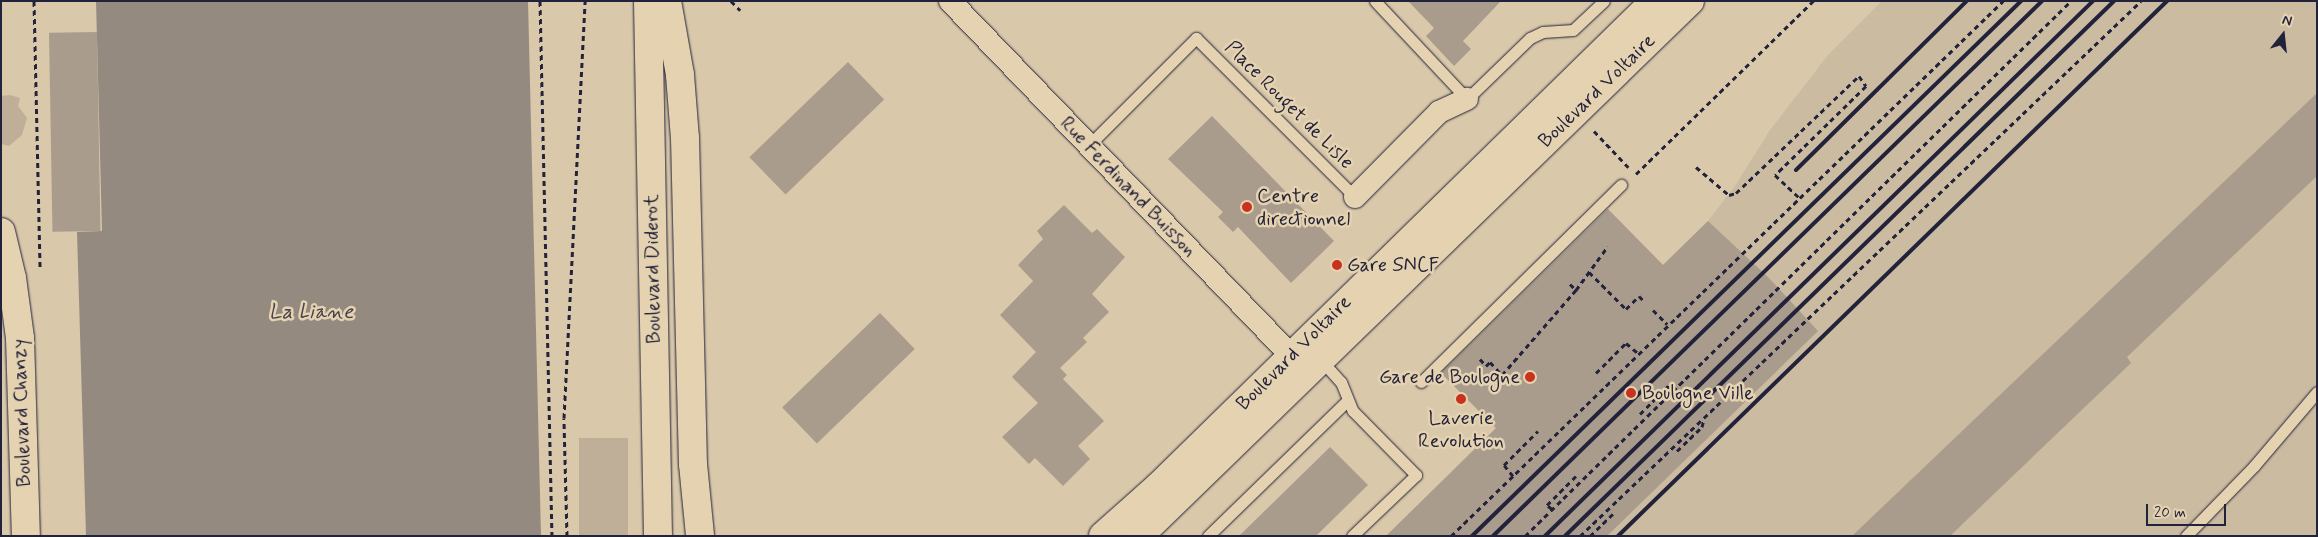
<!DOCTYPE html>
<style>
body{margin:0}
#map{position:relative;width:2318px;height:537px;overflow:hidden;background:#d9c8a9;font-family:Mynerve,sans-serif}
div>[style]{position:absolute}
.built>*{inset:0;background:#cbbba0}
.green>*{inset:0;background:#bfaf99;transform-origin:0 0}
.water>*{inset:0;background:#958a80}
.building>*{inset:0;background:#a99c8c;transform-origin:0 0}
.path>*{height:3px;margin-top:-1.5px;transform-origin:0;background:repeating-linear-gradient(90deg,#22223b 0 5px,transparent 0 9px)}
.roads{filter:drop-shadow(0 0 1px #22223b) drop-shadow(0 0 1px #22223b)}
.lane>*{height:11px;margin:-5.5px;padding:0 5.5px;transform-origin:5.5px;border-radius:5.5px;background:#e5d2b0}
.street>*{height:22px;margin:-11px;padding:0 11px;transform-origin:11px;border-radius:11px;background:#e5d2b0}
.secondary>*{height:28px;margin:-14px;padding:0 14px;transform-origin:14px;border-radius:14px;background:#e5d2b0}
.rail>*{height:4px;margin:-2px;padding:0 2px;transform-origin:2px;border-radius:2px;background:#22223b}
.dots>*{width:14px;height:14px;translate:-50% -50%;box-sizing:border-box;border:2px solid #e5d2b0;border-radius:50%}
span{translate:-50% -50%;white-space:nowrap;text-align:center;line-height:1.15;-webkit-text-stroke:5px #e5d2b0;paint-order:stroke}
.street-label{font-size:20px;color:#22223b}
.poi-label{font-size:20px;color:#22223b}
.left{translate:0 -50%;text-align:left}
.right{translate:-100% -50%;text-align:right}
.water-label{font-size:21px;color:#444150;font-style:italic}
.frame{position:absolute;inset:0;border:2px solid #22223b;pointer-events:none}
.north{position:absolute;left:2258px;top:10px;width:50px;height:50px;-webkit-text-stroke:4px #e5d2b0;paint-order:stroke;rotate:16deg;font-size:14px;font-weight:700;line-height:20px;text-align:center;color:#22223b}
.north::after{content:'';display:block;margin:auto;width:18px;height:22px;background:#22223b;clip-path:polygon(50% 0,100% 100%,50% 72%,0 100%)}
.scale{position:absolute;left:2146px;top:504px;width:80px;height:22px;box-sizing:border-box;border:2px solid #22223b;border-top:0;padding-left:6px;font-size:15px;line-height:18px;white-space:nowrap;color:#22223b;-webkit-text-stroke:4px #e5d2b0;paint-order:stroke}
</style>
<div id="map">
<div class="built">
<div style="clip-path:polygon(1882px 1px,2317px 1px,2317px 536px,1386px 536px,1496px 429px,1440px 372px,1607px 209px,1663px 265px,1708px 221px,1735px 186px,1770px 130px,1828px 55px)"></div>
</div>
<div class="green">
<div style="clip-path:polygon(10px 95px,20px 98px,18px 106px,27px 118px,22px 135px,9px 146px,1px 144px,1px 96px)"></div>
<div style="left:579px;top:438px;width:49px;height:98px"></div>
</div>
<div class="water">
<div style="clip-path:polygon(96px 1px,528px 1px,541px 536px,86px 536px,77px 232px,102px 231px)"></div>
</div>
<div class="building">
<div style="clip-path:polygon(1408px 1px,1501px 1px,1463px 41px,1471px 49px,1454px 66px,1426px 36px,1434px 28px)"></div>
<div style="left:97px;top:32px;width:199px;height:48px;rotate:89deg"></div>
<div style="left:848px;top:62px;width:52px;height:137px;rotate:46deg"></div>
<div style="clip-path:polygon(2317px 93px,2317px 176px,2127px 357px,2131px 363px,1950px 536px,1852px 536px)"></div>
<div style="clip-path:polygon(1212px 116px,1334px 241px,1291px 283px,1238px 227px,1233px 232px,1218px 217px,1223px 212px,1168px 159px)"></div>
<div style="clip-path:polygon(1064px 205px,1092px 233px,1097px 229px,1125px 257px,1092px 294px,1109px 312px,1083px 338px,1087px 342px,1060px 368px,1067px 375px,1063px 379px,1104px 421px,1078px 446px,1090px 459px,1063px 486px,1035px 458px,1029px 464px,1002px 437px,1038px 403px,1012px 377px,1036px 352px,1000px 315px,1033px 281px,1018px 265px,1043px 239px,1037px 231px)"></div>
<div style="clip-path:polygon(1608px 209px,1663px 265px,1708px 221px,1768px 277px,1818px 331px,1607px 536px,1386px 536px,1496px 428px,1441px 373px)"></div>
<div style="left:880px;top:313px;width:50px;height:136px;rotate:46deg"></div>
<div style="clip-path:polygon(1330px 447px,1368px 485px,1316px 536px,1239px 536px)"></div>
</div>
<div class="path">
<div style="left:34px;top:1px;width:269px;rotate:88.7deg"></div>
<div style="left:540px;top:1px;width:535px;rotate:88.72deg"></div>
<div style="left:731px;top:1px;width:13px;rotate:45deg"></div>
<div style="left:1594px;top:131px;width:50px;rotate:46.6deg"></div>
<div style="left:1696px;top:167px;width:43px;rotate:40.3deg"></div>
<div style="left:1729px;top:195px;width:7px;rotate:-16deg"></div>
<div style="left:1736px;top:193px;width:170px;rotate:-43.6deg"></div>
<div style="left:1859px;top:76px;width:12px;rotate:55deg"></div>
<div style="left:1866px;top:86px;width:127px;rotate:135.6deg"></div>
<div style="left:1775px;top:175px;width:33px;rotate:43deg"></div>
<div style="left:1636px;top:174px;width:248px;rotate:-44.3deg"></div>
<div style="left:1589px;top:272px;width:52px;rotate:45deg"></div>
<div style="left:1626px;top:309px;width:18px;rotate:-45deg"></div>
<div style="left:1639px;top:296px;width:7px;rotate:45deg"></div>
<div style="left:1570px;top:284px;width:8px;rotate:45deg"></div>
<div style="left:1653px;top:310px;width:20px;rotate:45deg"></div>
<div style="left:1480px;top:359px;width:9px;rotate:49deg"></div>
<div style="left:1486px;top:366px;width:6px;rotate:-45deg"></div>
<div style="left:1490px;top:362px;width:18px;rotate:47deg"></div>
<div style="left:1502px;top:375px;width:113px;rotate:-49deg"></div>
<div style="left:1576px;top:290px;width:54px;rotate:-54deg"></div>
<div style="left:1596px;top:373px;width:42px;rotate:-45deg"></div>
<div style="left:1626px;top:343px;width:16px;rotate:40deg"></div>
<div style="left:1640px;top:414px;width:40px;rotate:-45deg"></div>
<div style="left:1668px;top:386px;width:8px;rotate:45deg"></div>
<div style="left:1677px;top:451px;width:35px;rotate:-44deg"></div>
<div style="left:1702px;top:427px;width:8px;rotate:-76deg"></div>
<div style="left:1513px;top:476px;width:14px;rotate:-129deg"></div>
<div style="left:1504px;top:465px;width:48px;rotate:-45deg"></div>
<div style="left:1552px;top:509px;width:6px;rotate:-141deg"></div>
<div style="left:1547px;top:505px;width:41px;rotate:-45deg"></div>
<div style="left:567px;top:536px;width:118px;rotate:-91.5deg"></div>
<div style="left:564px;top:418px;width:418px;rotate:-87.1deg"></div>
<div style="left:1451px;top:536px;width:769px;rotate:-44.1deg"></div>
<div style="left:1525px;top:536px;width:764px;rotate:-44.42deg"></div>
<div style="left:1580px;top:536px;width:775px;rotate:-43.64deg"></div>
<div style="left:1590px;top:536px;width:32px;rotate:-44deg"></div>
</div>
<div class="roads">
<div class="lane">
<div style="left:1375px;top:1px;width:134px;rotate:46.8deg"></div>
<div style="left:1467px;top:99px;width:88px;rotate:-44.1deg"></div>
<div style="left:1530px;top:38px;width:14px;rotate:-25deg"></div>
<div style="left:1543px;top:32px;width:30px;rotate:-4deg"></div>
<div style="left:1573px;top:30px;width:42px;rotate:-43.1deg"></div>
<div style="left:1088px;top:146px;width:153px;rotate:-45deg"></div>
<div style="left:1196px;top:38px;width:225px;rotate:45deg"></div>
<div style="left:1320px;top:359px;width:31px;rotate:48deg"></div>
<div style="left:1341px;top:382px;width:31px;rotate:68deg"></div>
<div style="left:1353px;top:411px;width:90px;rotate:45.5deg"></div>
<div style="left:1416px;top:475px;width:88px;rotate:136.4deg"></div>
<div style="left:1421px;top:382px;width:281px;rotate:-44.6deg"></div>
<div style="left:1208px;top:536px;width:194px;rotate:-44.2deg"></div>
<div style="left:2186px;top:536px;width:98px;rotate:-45.8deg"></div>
<div style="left:2254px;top:466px;width:97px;rotate:-49.6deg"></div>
</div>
<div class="street">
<div style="left:950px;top:1px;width:509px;rotate:46.11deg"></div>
<div style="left:1355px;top:197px;width:120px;rotate:-45.3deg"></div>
<div style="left:1439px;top:112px;width:31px;rotate:-25deg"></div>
</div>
<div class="secondary">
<div style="left:648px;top:1px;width:535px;rotate:88.93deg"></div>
<div style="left:667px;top:1px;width:75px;rotate:80deg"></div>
<div style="left:680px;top:75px;width:63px;rotate:85.5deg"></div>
<div style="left:685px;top:138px;width:326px;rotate:88.6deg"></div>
<div style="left:693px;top:464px;width:72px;rotate:84.4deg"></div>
<div style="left:1px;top:232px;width:47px;rotate:76.6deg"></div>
<div style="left:12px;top:278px;width:61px;rotate:82.4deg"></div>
<div style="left:20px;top:338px;width:198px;rotate:88.3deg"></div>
<div style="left:1103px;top:536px;width:74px;rotate:-41.7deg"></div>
<div style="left:1158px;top:487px;width:695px;rotate:-44.36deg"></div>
<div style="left:1139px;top:536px;width:768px;rotate:-44.16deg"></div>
</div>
</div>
<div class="rail">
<div style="left:1796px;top:170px;width:240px;rotate:-44.7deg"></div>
<div style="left:1472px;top:536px;width:767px;rotate:-44.26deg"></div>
<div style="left:1493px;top:536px;width:767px;rotate:-44.26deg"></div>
<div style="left:1545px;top:536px;width:766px;rotate:-44.31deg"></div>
<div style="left:1565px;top:536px;width:767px;rotate:-44.26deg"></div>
<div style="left:1618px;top:536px;width:767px;rotate:-44.26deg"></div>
</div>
<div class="dots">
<div style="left:1247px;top:207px;background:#c8321e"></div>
<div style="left:1337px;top:265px;background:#c8321e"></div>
<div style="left:1530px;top:377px;background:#c8321e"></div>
<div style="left:1631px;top:393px;background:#c8321e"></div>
<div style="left:1461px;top:399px;background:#c8321e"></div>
</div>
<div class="street-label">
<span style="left:1597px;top:91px;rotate:-44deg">Boulevard Voltaire</span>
<span style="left:1289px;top:105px;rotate:45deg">Place Rouget de Lisle</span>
<span style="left:1128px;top:187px;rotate:46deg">Rue Ferdinand Buisson</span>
<span style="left:653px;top:269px;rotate:-91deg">Boulevard Diderot</span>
<span style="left:1294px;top:353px;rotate:-45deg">Boulevard Voltaire</span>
<span style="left:22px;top:413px;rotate:-92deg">Boulevard Chanzy</span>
</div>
<div class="poi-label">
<span class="left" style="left:1257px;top:208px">Centre<br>directionnel</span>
<span class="left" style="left:1347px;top:265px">Gare SNCF</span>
<span class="right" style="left:1520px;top:377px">Gare de Boulogne</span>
<span class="left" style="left:1642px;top:393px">Boulogne Ville</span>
<span style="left:1461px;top:430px">Laverie<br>Revolution</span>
</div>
<div class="water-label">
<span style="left:311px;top:312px">La Liane</span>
</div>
<div class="frame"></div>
<div class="north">N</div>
<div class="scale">20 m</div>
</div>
